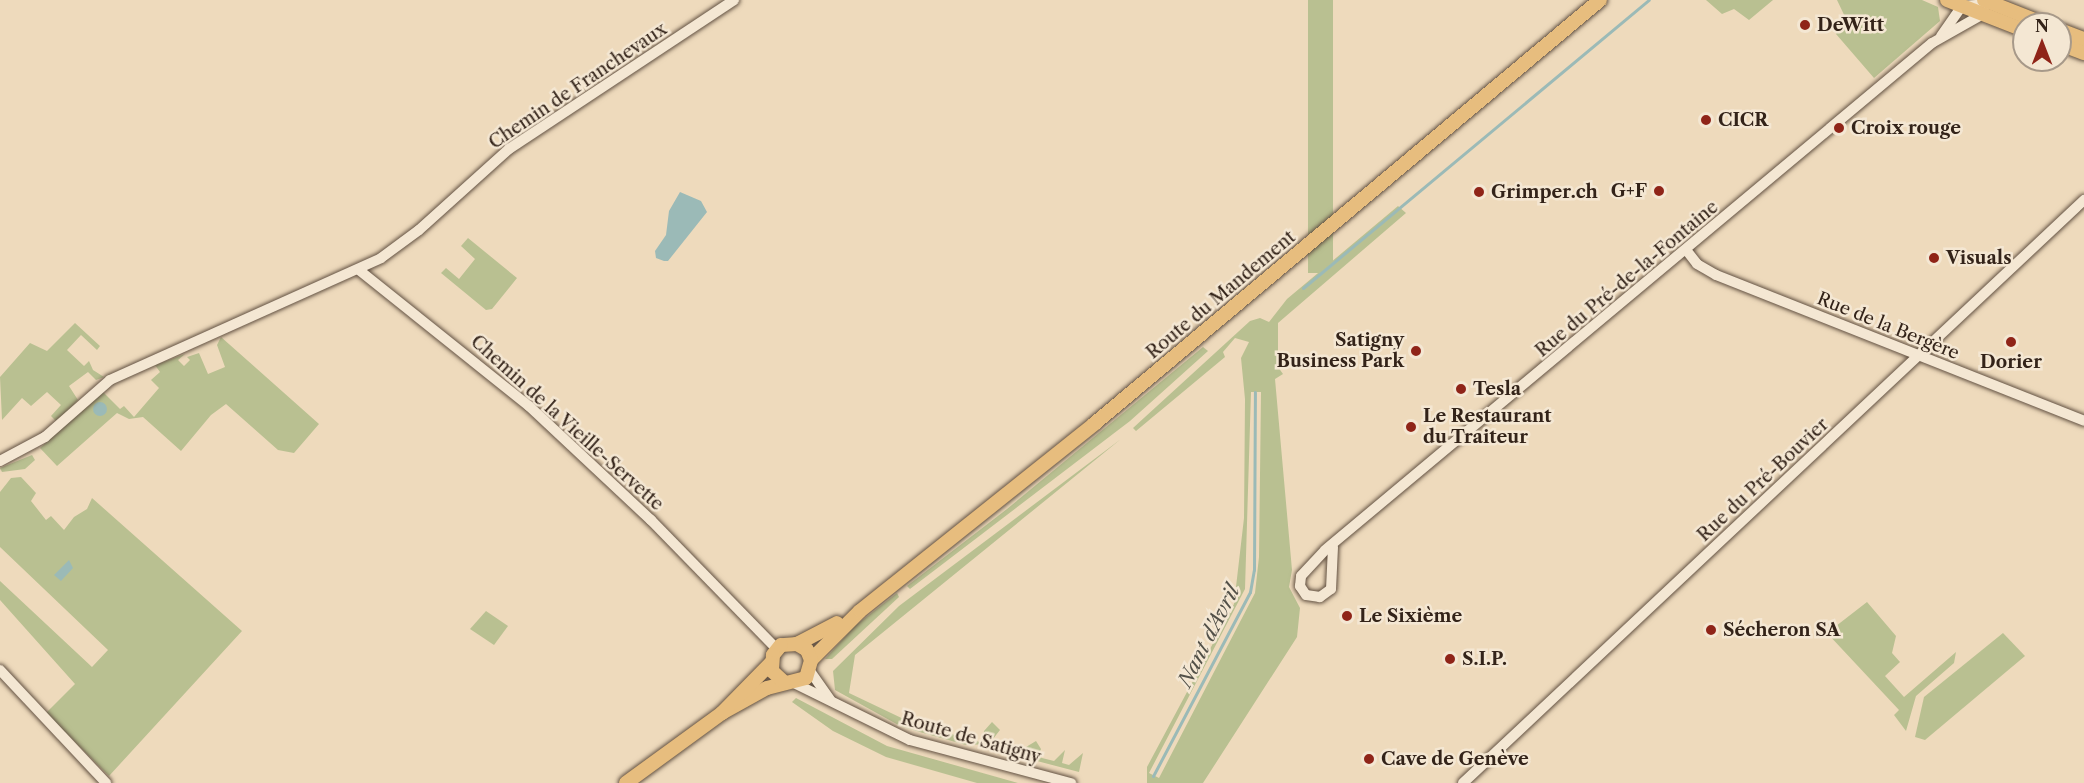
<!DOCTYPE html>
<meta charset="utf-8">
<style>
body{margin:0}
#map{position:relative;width:2084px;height:783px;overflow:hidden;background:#eedabc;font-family:"Libre Caslon Text",serif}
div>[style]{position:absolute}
.green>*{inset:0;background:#b9c091;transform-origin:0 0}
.water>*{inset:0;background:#9bbab7}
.round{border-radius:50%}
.stream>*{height:3px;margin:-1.5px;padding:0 1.5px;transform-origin:1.5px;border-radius:1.5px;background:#9bbab7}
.roads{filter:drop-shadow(0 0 2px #625142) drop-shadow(0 0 2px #625142)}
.minor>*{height:10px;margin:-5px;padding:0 5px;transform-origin:5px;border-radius:5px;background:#f4e7d3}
.major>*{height:14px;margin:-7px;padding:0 7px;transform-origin:7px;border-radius:7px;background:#e7bd7e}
.dots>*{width:16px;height:16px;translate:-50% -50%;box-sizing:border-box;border:3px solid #f4e7d3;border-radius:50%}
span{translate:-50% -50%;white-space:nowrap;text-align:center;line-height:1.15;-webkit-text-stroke:5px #f4e7d3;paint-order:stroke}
.poi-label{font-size:18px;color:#332319;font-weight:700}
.left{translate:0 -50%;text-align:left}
.right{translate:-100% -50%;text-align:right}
.street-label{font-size:18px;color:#332319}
.water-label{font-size:20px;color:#525048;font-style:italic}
.north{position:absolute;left:2012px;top:12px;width:60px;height:60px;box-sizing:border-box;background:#f4e7d3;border:2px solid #a79989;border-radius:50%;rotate:0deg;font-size:16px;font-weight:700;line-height:24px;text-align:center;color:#332319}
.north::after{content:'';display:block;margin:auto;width:21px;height:27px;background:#8f2418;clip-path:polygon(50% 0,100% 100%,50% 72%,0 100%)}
</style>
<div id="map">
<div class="green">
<div style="left:1308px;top:0;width:25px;height:273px"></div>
<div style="clip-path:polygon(1706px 0,1773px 0,1749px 20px,1734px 9px,1722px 14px)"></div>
<div style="clip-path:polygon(1837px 0,1922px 0,1938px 7px,1940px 21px,1874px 78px,1836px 34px,1847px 21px)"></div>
<div style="clip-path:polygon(evenodd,1398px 206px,1406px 213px,1278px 323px,1278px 367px,1283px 374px,1275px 379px,1292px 570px,1289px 587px,1300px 608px,1297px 637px,1203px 783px,1147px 783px,1147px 767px,1234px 604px,1244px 518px,1245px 399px,1241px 358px,1249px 342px,1235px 338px,1223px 352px,1225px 357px,1136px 431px,1133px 428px,1250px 321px,1260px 318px,1269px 322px,1287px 299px,1398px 206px,1251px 392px,1261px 392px,1259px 557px,1255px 593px,1159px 778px,1149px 773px,1245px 589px,1251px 392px)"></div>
<div style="clip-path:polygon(468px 238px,517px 278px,492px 309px,486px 310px,441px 273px,446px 268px,459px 279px,475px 259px,461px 246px)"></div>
<div style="clip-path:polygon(75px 323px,100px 346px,97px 350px,81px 335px,67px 350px,84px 366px,89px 361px,93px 370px,104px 377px,96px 380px,88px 372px,69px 386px,78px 400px,57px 422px,51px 416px,61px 405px,47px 392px,31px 406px,22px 398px,2px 420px,0 377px,30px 343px,47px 351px)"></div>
<div style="clip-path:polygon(221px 337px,319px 424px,294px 453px,278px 450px,226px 404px,211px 415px,181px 451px,143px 417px,129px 419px,117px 413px,57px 466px,40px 448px,103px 392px,120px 409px,124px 406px,134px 417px,159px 388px,151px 380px,160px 372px,155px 365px,185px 354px,178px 360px,184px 366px,190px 360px,187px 357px,199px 353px,208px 374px,225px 367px,217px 345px)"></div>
<div style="clip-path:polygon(1203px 347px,1208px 351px,1130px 421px,910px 589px,907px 586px,1007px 509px)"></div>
<div style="clip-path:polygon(1121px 439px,855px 655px,849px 693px,912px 723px,983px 743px,984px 731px,992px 722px,1000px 730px,989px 744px,966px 745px,902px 727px,835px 690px,833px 671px,899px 606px)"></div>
<div style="clip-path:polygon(32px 455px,35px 460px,25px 469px,2px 472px,0 468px)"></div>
<div style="clip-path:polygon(21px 477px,36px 493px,31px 501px,46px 520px,51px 516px,64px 530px,74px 517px,87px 509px,92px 498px,242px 631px,109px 776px,46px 713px,75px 684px,0 600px,0 581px,92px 667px,108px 650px,0 547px,0 492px,11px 478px)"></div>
<div style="clip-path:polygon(897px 593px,899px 597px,832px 659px,825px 659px,855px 626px)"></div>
<div style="clip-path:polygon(1867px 602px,1896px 636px,1892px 653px,1900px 662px,1885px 676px,1904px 697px,1956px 652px,1954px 663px,1916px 696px,1906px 731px,1894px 715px,1899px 710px,1827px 633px)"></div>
<div style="clip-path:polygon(486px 611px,508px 626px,494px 645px,470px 629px)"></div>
<div style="clip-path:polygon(2003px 633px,2025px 656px,1925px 740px,1915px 737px,1924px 697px)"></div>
<div style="clip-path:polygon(796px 698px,887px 746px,1018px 783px,977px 783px,886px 757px,833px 731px,792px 702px)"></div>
<div style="clip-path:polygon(1036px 741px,1041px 749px,1038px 757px,1054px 761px,1065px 750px,1062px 763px,1069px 765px,1083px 753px,1079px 772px,1018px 756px,1016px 753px)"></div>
</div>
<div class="water">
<div style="clip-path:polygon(680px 192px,701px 201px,707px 212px,668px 261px,664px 261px,656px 258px,655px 251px,666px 235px,669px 211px)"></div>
<div class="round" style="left:93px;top:402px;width:14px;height:14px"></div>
<div style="clip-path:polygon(69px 560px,73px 568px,61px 581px,54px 575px)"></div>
</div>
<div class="stream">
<div style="left:1303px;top:288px;width:450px;rotate:-39.8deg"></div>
<div style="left:1153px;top:776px;width:208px;rotate:-62.2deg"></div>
<div style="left:1250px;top:592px;width:22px;rotate:-80deg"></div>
<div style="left:1254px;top:570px;width:178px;rotate:-89.7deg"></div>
</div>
<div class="roads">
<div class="minor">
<div style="left:1941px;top:36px;width:37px;rotate:-55deg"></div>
<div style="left:1962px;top:6px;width:31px;rotate:-4deg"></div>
<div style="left:1687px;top:251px;width:16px;rotate:52deg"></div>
<div style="left:1697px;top:264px;width:22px;rotate:30deg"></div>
<div style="left:1716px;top:275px;width:396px;rotate:21.6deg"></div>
<div style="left:359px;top:270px;width:218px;rotate:38.7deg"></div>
<div style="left:529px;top:406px;width:167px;rotate:43.1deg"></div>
<div style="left:651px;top:520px;width:180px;rotate:45.7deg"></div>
<div style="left:0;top:461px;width:51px;rotate:-28.1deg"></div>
<div style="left:45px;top:437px;width:86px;rotate:-41.2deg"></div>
<div style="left:110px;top:380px;width:297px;rotate:-24.2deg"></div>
<div style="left:381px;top:258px;width:47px;rotate:-36.4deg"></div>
<div style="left:419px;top:230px;width:121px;rotate:-42deg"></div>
<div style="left:509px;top:149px;width:270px;rotate:-33.5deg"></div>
<div style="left:1333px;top:547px;width:42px;rotate:92.7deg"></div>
<div style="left:1331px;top:589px;width:14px;rotate:144deg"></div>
<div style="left:1320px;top:597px;width:14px;rotate:-172deg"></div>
<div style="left:1306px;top:595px;width:11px;rotate:-124deg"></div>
<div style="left:1300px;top:586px;width:10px;rotate:-84deg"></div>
<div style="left:1301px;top:576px;width:35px;rotate:-47deg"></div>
<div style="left:1325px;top:550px;width:791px;rotate:-39.87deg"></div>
<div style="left:1932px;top:43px;width:59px;rotate:-29.6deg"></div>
<div style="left:0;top:670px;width:155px;rotate:46.8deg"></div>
<div style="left:810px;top:671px;width:35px;rotate:55deg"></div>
<div style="left:794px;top:683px;width:129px;rotate:26.2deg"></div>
<div style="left:910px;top:740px;width:167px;rotate:15deg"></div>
<div style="left:1463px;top:783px;width:852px;rotate:-43.19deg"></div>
</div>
<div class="major">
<div style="left:1947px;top:0;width:83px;rotate:21.3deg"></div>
<div style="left:1984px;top:0;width:66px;rotate:21.5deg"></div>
<div style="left:2060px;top:30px;width:26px;rotate:21deg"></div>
<div style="left:2060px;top:44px;width:26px;rotate:21deg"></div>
<div style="left:797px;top:644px;width:45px;rotate:-27.7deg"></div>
<div style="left:811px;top:660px;width:69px;rotate:-45deg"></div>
<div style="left:860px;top:611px;width:300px;rotate:-38.6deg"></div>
<div style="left:1094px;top:424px;width:660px;rotate:-39.96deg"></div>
<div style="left:722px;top:713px;width:51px;rotate:-29.1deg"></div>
<div style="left:767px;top:688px;width:40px;rotate:-14.4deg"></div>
<div style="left:806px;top:678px;width:19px;rotate:-74deg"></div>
<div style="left:811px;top:660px;width:11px;rotate:-112deg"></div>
<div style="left:807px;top:650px;width:12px;rotate:-149deg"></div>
<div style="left:797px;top:644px;width:16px;rotate:176deg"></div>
<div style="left:781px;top:645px;width:13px;rotate:129deg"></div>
<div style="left:773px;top:655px;width:16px;rotate:94deg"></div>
<div style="left:772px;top:671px;width:16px;rotate:43deg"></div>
<div style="left:626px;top:783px;width:119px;rotate:-36.1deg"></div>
<div style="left:722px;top:713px;width:70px;rotate:-45.6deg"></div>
</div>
</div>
<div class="dots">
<div style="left:1805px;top:25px;background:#8f2418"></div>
<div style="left:1706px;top:120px;background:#8f2418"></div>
<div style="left:1839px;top:128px;background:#8f2418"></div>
<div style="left:1659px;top:191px;background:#8f2418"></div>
<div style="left:1479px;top:192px;background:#8f2418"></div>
<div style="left:1934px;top:258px;background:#8f2418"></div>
<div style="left:2011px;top:342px;background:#8f2418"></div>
<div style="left:1416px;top:351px;background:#8f2418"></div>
<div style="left:1461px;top:389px;background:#8f2418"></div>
<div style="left:1411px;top:427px;background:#8f2418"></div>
<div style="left:1347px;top:616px;background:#8f2418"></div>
<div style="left:1711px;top:630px;background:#8f2418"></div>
<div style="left:1450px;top:659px;background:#8f2418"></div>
<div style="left:1369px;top:759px;background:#8f2418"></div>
</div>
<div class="poi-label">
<span class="left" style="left:1817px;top:25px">DeWitt</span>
<span class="left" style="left:1718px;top:120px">CICR</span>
<span class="left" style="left:1851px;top:128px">Croix rouge</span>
<span class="right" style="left:1647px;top:191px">G+F</span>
<span class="left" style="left:1491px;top:192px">Grimper.ch</span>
<span class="left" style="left:1946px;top:258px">Visuals</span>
<span class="right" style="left:1404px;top:351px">Satigny<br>Business Park</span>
<span style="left:2011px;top:362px">Dorier</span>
<span class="left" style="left:1473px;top:389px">Tesla</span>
<span class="left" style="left:1423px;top:427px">Le Restaurant<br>du Traiteur</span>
<span class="left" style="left:1359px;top:616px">Le Sixième</span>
<span class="left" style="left:1723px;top:630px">Sécheron SA</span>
<span class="left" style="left:1462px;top:659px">S.I.P.</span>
<span class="left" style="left:1381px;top:759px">Cave de Genève</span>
</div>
<div class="street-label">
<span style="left:578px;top:86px;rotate:-34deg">Chemin de Franchevaux</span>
<span style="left:1627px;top:279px;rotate:-40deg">Rue du Pré-de-la-Fontaine</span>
<span style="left:1221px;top:295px;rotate:-40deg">Route du Mandement</span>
<span style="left:1888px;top:326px;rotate:22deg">Rue de la Bergère</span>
<span style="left:567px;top:423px;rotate:42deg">Chemin de la Vieille-Servette</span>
<span style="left:1763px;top:480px;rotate:-43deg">Rue du Pré-Bouvier</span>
<span style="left:971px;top:738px;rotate:16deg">Route de Satigny</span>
</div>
<div class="water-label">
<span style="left:1209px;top:636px;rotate:-63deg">Nant d'Avril</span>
</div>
<div class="north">N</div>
</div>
